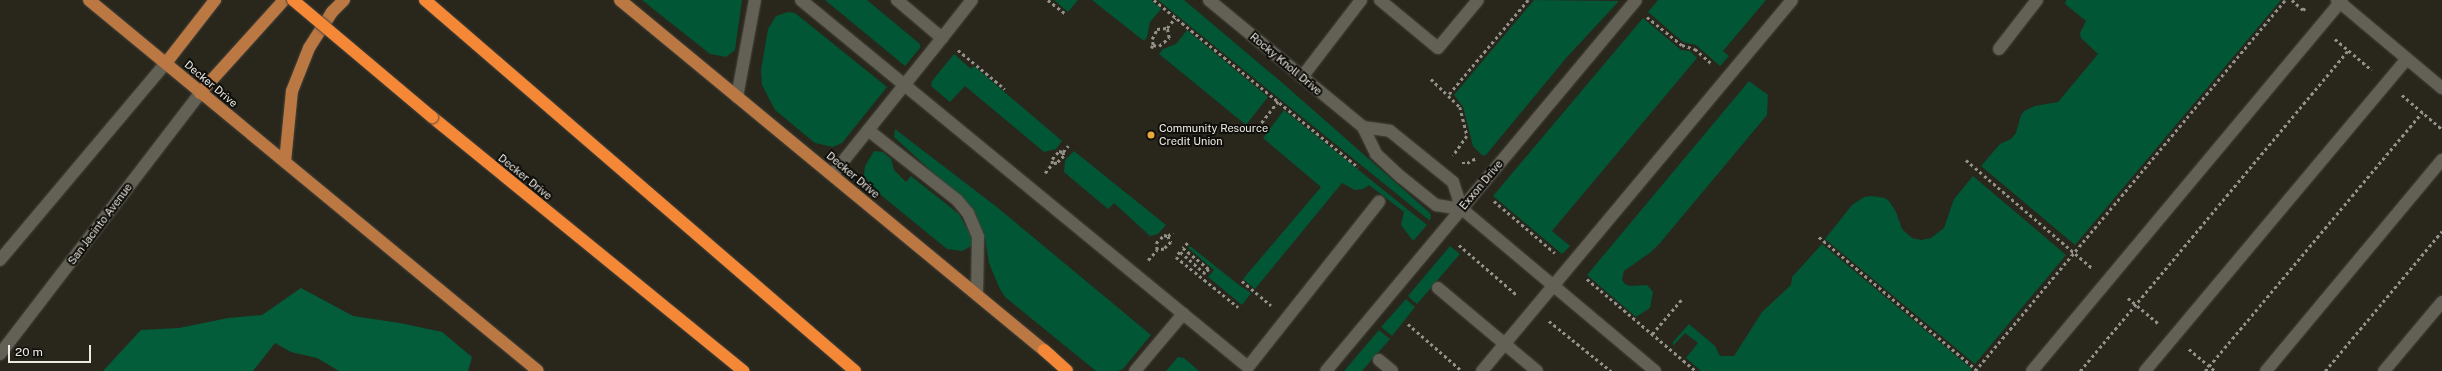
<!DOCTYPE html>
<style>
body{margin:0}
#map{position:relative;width:2442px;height:371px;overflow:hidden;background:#29261c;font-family:"Public Sans",sans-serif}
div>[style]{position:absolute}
.green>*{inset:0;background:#005635}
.forest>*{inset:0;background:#035d3a}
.path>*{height:2.5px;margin-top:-1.25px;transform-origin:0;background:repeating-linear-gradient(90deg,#939189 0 3px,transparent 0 6px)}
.roads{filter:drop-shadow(0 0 1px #46443b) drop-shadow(0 0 1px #46443b)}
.minor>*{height:12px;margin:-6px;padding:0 6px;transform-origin:6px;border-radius:6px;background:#636055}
.major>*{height:12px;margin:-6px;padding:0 6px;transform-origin:6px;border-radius:6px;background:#bb7843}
.highway>*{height:12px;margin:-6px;padding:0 6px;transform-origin:6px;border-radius:6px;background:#f58837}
.bridges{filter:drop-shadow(0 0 1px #46443b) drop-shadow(0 0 1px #46443b)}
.highway-bridge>*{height:12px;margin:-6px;padding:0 6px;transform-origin:6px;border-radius:6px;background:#f58837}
.dots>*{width:11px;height:11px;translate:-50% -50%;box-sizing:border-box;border:2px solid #100f0b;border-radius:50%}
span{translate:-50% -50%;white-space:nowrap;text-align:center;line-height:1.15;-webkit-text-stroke:4px #100f0b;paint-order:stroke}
.street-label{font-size:11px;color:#eceae3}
.poi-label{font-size:11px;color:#eceae3}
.left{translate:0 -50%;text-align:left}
.scale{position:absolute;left:8px;top:345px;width:83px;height:18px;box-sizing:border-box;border:2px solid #eceae3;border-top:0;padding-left:5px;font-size:12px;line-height:14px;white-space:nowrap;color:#eceae3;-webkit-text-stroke:3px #100f0b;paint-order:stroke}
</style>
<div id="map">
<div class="green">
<div style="clip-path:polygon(642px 0,742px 0,735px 50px,726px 57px,710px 54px)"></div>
<div style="clip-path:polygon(825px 0,867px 0,920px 44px,920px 48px,905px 66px)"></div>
<div style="clip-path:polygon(1054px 0,1078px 0,1068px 12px)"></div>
<div style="clip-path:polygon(1092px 0,1151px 0,1161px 9px,1150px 22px,1147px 37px,1144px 41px)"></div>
<div style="clip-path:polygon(1158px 0,1184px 0,1286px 86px,1429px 212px,1431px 215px,1430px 221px)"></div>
<div style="clip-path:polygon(1534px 0,1619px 1px,1567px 57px,1485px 156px,1482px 155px,1473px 146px,1463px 107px,1454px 95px)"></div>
<div style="clip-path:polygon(1658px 0,1766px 0,1723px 51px,1729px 56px,1720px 66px,1696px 45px,1683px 42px,1648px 12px)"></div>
<div style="clip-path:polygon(2066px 0,2281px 0,2075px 245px,1981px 166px,2000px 144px,2011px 139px,2016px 133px,2021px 115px,2024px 111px,2035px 106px,2058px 102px,2098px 54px,2081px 38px,2080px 33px,2086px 21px,2065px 4px)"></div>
<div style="clip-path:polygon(788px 12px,795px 13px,887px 87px,842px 143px,833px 147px,815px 143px,775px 110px,762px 85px,761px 70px,768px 29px,776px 16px)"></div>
<div style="clip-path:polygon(1643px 18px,1681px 50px,1690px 51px,1697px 58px,1552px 231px,1570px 246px,1562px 254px,1493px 196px)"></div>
<div style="clip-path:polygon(1187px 30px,1268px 97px,1246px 125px,1159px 54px,1163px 49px,1176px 44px)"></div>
<div style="clip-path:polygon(954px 54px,971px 69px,974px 66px,1062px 141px,1056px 149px,1044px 152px,965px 86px,950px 102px,931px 86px,932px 81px)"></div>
<div style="clip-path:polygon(1749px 81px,1768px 95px,1767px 115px,1660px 243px,1651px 252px,1624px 271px,1622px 280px,1625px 284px,1630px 286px,1647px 285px,1653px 292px,1650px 308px,1636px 317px,1587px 275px)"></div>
<div style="clip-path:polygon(1284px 110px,1427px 225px,1413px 241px,1401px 225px,1404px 212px,1369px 185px,1363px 189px,1355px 190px,1342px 183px,1255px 289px,1243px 279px,1321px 187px,1263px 138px)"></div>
<div style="clip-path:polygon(895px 129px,998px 208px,1151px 335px,1123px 369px,1118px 371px,1096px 371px,1005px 297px,999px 287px,989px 263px,985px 239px,974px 210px,894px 137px)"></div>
<div style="clip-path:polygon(874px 151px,883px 152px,891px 159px,894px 170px,906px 182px,911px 176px,959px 214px,971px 236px,973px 245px,962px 251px,947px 249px,871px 187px,864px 175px,865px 166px)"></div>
<div style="clip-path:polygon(1074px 151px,1166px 225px,1158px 234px,1150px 236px,1114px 203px,1108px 209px,1064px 172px,1065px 160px)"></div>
<div style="clip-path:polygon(1973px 176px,2066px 255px,1975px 364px,1825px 239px,1852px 205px,1864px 197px,1872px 196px,1885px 198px,1889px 201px,1896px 212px,1902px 229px,1912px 238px,1921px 240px,1931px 238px,1944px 228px,1954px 199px)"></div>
<div style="clip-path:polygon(1822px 244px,1871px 285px,1972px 369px,1970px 371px,1701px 371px,1686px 358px,1698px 343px,1685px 333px,1673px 346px,1673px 342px,1689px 324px,1715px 346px,1720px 356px,1734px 356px,1762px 312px,1791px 285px,1792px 277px)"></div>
<div style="clip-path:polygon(1190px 246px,1239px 285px,1251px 293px,1242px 305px,1208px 277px,1214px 270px,1188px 248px)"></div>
<div style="clip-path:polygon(1450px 246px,1460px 254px,1417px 304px,1413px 301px,1408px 296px)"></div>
<div style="clip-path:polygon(1406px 299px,1415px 307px,1392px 336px,1381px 327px)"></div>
<div style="clip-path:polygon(1379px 330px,1390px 339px,1362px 371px,1344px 371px)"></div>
<div style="clip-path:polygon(1178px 357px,1184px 358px,1199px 371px,1166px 371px)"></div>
</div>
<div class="forest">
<div style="clip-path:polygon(301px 288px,353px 316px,400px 323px,442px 332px,472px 357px,468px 371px,339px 371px,317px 358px,291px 352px,275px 343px,253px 371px,103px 371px,141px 330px,179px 328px,228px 318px,262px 315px)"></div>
</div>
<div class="path">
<div style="left:1048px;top:0;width:23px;rotate:38deg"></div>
<div style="left:1154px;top:0;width:264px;rotate:39.3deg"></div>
<div style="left:2292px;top:0;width:15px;rotate:42deg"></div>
<div style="left:2303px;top:10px;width:4px;rotate:-45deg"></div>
<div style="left:1647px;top:17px;width:45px;rotate:38.7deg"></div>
<div style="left:1682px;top:45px;width:14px;rotate:17deg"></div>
<div style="left:1695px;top:49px;width:23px;rotate:41deg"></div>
<div style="left:2335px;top:39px;width:48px;rotate:40deg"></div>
<div style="left:1153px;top:45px;width:6px;rotate:9deg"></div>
<div style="left:1159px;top:46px;width:13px;rotate:-39deg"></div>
<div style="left:1169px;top:38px;width:10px;rotate:-101deg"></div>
<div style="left:1167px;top:28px;width:13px;rotate:-51deg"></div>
<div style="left:1151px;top:48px;width:4px;rotate:-56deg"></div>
<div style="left:1153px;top:45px;width:6px;rotate:-99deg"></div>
<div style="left:1152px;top:39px;width:11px;rotate:-63deg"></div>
<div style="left:1157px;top:29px;width:10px;rotate:-6deg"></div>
<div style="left:958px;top:50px;width:61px;rotate:39.7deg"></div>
<div style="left:1431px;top:79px;width:40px;rotate:44deg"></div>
<div style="left:1460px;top:107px;width:30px;rotate:76deg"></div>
<div style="left:1467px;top:136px;width:24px;rotate:125deg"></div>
<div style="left:1449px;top:94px;width:123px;rotate:-50deg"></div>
<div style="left:2402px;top:95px;width:52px;rotate:40.4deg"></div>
<div style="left:1254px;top:132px;width:39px;rotate:-52deg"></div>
<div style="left:1059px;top:151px;width:4px;rotate:14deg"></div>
<div style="left:1063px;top:152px;width:4px;rotate:76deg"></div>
<div style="left:1064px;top:156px;width:10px;rotate:135deg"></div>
<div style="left:1057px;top:163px;width:5px;rotate:169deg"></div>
<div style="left:1052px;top:164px;width:5px;rotate:-90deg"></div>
<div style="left:1052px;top:159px;width:11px;rotate:-49deg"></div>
<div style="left:1063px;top:152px;width:8px;rotate:-50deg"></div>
<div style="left:1966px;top:160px;width:166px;rotate:40.6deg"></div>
<div style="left:1462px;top:163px;width:5px"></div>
<div style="left:1467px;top:163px;width:10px;rotate:-29deg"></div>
<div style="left:1045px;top:173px;width:11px;rotate:-52deg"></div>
<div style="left:1494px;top:201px;width:80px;rotate:40.4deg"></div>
<div style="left:1168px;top:236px;width:7px;rotate:63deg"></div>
<div style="left:1171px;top:242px;width:10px;rotate:135deg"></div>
<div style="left:1164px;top:249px;width:7px;rotate:172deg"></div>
<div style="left:1157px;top:250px;width:7px;rotate:-98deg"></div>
<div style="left:1156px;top:243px;width:11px;rotate:-45deg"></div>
<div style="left:1164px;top:235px;width:4px;rotate:14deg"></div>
<div style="left:1168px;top:236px;width:6px;rotate:-39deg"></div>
<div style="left:1819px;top:237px;width:205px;rotate:40.1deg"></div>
<div style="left:1188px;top:243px;width:7px;rotate:135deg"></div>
<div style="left:1183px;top:248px;width:33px;rotate:39deg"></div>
<div style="left:1209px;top:269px;width:6px;rotate:129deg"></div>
<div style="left:1205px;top:274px;width:33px;rotate:-139deg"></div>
<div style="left:1180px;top:252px;width:6px;rotate:129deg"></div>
<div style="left:1176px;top:257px;width:80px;rotate:38.9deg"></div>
<div style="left:1459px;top:245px;width:78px;rotate:40.8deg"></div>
<div style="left:1148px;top:260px;width:13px;rotate:-48deg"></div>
<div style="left:1587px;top:279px;width:143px;rotate:40.2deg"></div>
<div style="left:1242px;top:281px;width:38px;rotate:40deg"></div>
<div style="left:2128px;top:298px;width:39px;rotate:40deg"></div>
<div style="left:1549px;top:321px;width:80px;rotate:38.9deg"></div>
<div style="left:1408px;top:324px;width:72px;rotate:41deg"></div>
<div style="left:1652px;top:334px;width:45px;rotate:-49.5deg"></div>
<div style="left:2189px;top:349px;width:34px;rotate:40deg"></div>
<div style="left:1975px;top:371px;width:483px;rotate:-50.1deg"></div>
<div style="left:2080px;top:371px;width:417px;rotate:-50.1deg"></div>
<div style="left:2205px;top:371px;width:338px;rotate:-50deg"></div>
<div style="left:2325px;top:371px;width:182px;rotate:-50.1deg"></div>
</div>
<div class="roads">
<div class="minor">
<div style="left:801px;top:0;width:578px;rotate:39.39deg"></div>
<div style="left:1248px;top:367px;width:211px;rotate:-51.6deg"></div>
<div style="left:897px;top:0;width:59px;rotate:40.2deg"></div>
<div style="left:942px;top:38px;width:48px;rotate:-51.7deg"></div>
<div style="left:1209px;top:0;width:200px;rotate:39.5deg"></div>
<div style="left:1363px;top:127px;width:30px;rotate:64deg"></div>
<div style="left:1376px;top:154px;width:34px;rotate:43deg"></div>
<div style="left:1401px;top:177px;width:45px;rotate:38.7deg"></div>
<div style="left:1436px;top:205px;width:26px;rotate:9deg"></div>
<div style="left:1380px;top:0;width:75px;rotate:39.6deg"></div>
<div style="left:1438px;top:48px;width:62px;rotate:-50.2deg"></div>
<div style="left:2337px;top:0;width:137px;rotate:40deg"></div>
<div style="left:1999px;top:49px;width:62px;rotate:-52.2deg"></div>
<div style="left:1302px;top:77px;width:97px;rotate:-52.5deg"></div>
<div style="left:737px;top:97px;width:99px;rotate:-79.5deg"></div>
<div style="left:1363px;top:127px;width:27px;rotate:8deg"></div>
<div style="left:1390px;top:131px;width:81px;rotate:39deg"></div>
<div style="left:1453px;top:182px;width:28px;rotate:72deg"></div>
<div style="left:868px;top:130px;width:113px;rotate:38.2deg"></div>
<div style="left:957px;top:200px;width:17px;rotate:50deg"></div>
<div style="left:968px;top:213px;width:26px;rotate:67deg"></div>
<div style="left:978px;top:237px;width:58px;rotate:91deg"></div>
<div style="left:832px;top:175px;width:176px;rotate:-51.2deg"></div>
<div style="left:1462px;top:209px;width:252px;rotate:40deg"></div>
<div style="left:0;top:260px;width:258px;rotate:-49.9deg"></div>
<div style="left:1438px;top:288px;width:129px;rotate:40deg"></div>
<div style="left:0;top:354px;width:329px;rotate:-52.5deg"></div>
<div style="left:1379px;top:360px;width:17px;rotate:40deg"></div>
<div style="left:1135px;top:371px;width:75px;rotate:-49.9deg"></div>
<div style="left:1326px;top:371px;width:483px;rotate:-50.1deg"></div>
<div style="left:1482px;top:371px;width:483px;rotate:-50.1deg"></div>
<div style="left:2032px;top:371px;width:483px;rotate:-50.1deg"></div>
<div style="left:2145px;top:371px;width:407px;rotate:-50deg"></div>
<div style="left:2266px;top:371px;width:275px;rotate:-50.2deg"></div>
<div style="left:2384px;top:371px;width:90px;rotate:-50deg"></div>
</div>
<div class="major">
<div style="left:89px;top:0;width:582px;rotate:39.57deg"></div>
<div style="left:620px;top:0;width:559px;rotate:39.56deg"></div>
<div style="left:166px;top:63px;width:80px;rotate:-52.1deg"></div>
<div style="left:200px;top:93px;width:125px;rotate:-47.9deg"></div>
<div style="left:285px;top:162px;width:71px;rotate:-84.4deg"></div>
<div style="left:292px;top:91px;width:46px;rotate:-68.4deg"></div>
<div style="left:309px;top:48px;width:43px;rotate:-57.4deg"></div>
<div style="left:332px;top:12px;width:17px;rotate:-45deg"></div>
</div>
<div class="highway">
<div style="left:425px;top:0;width:568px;rotate:40.79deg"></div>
<div style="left:432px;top:117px;width:402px;rotate:39.2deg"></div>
<div style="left:1044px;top:350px;width:31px;rotate:42deg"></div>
</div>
</div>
<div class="bridges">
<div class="highway-bridge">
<div style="left:293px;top:0;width:182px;rotate:40.1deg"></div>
</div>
</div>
<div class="dots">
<div style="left:1151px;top:135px;background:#e8ab37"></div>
</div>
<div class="street-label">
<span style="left:1286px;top:64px;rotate:40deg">Rocky Knoll Drive</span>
<span style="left:211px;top:84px;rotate:40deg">Decker Drive</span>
<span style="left:853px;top:175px;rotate:40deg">Decker Drive</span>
<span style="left:525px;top:177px;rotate:39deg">Decker Drive</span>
<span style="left:1481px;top:185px;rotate:-50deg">Exxon Drive</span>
<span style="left:100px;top:224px;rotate:-53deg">San Jacinto Avenue</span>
</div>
<div class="poi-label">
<span class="left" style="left:1159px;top:135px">Community Resource<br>Credit Union</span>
</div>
<div class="scale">20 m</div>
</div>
